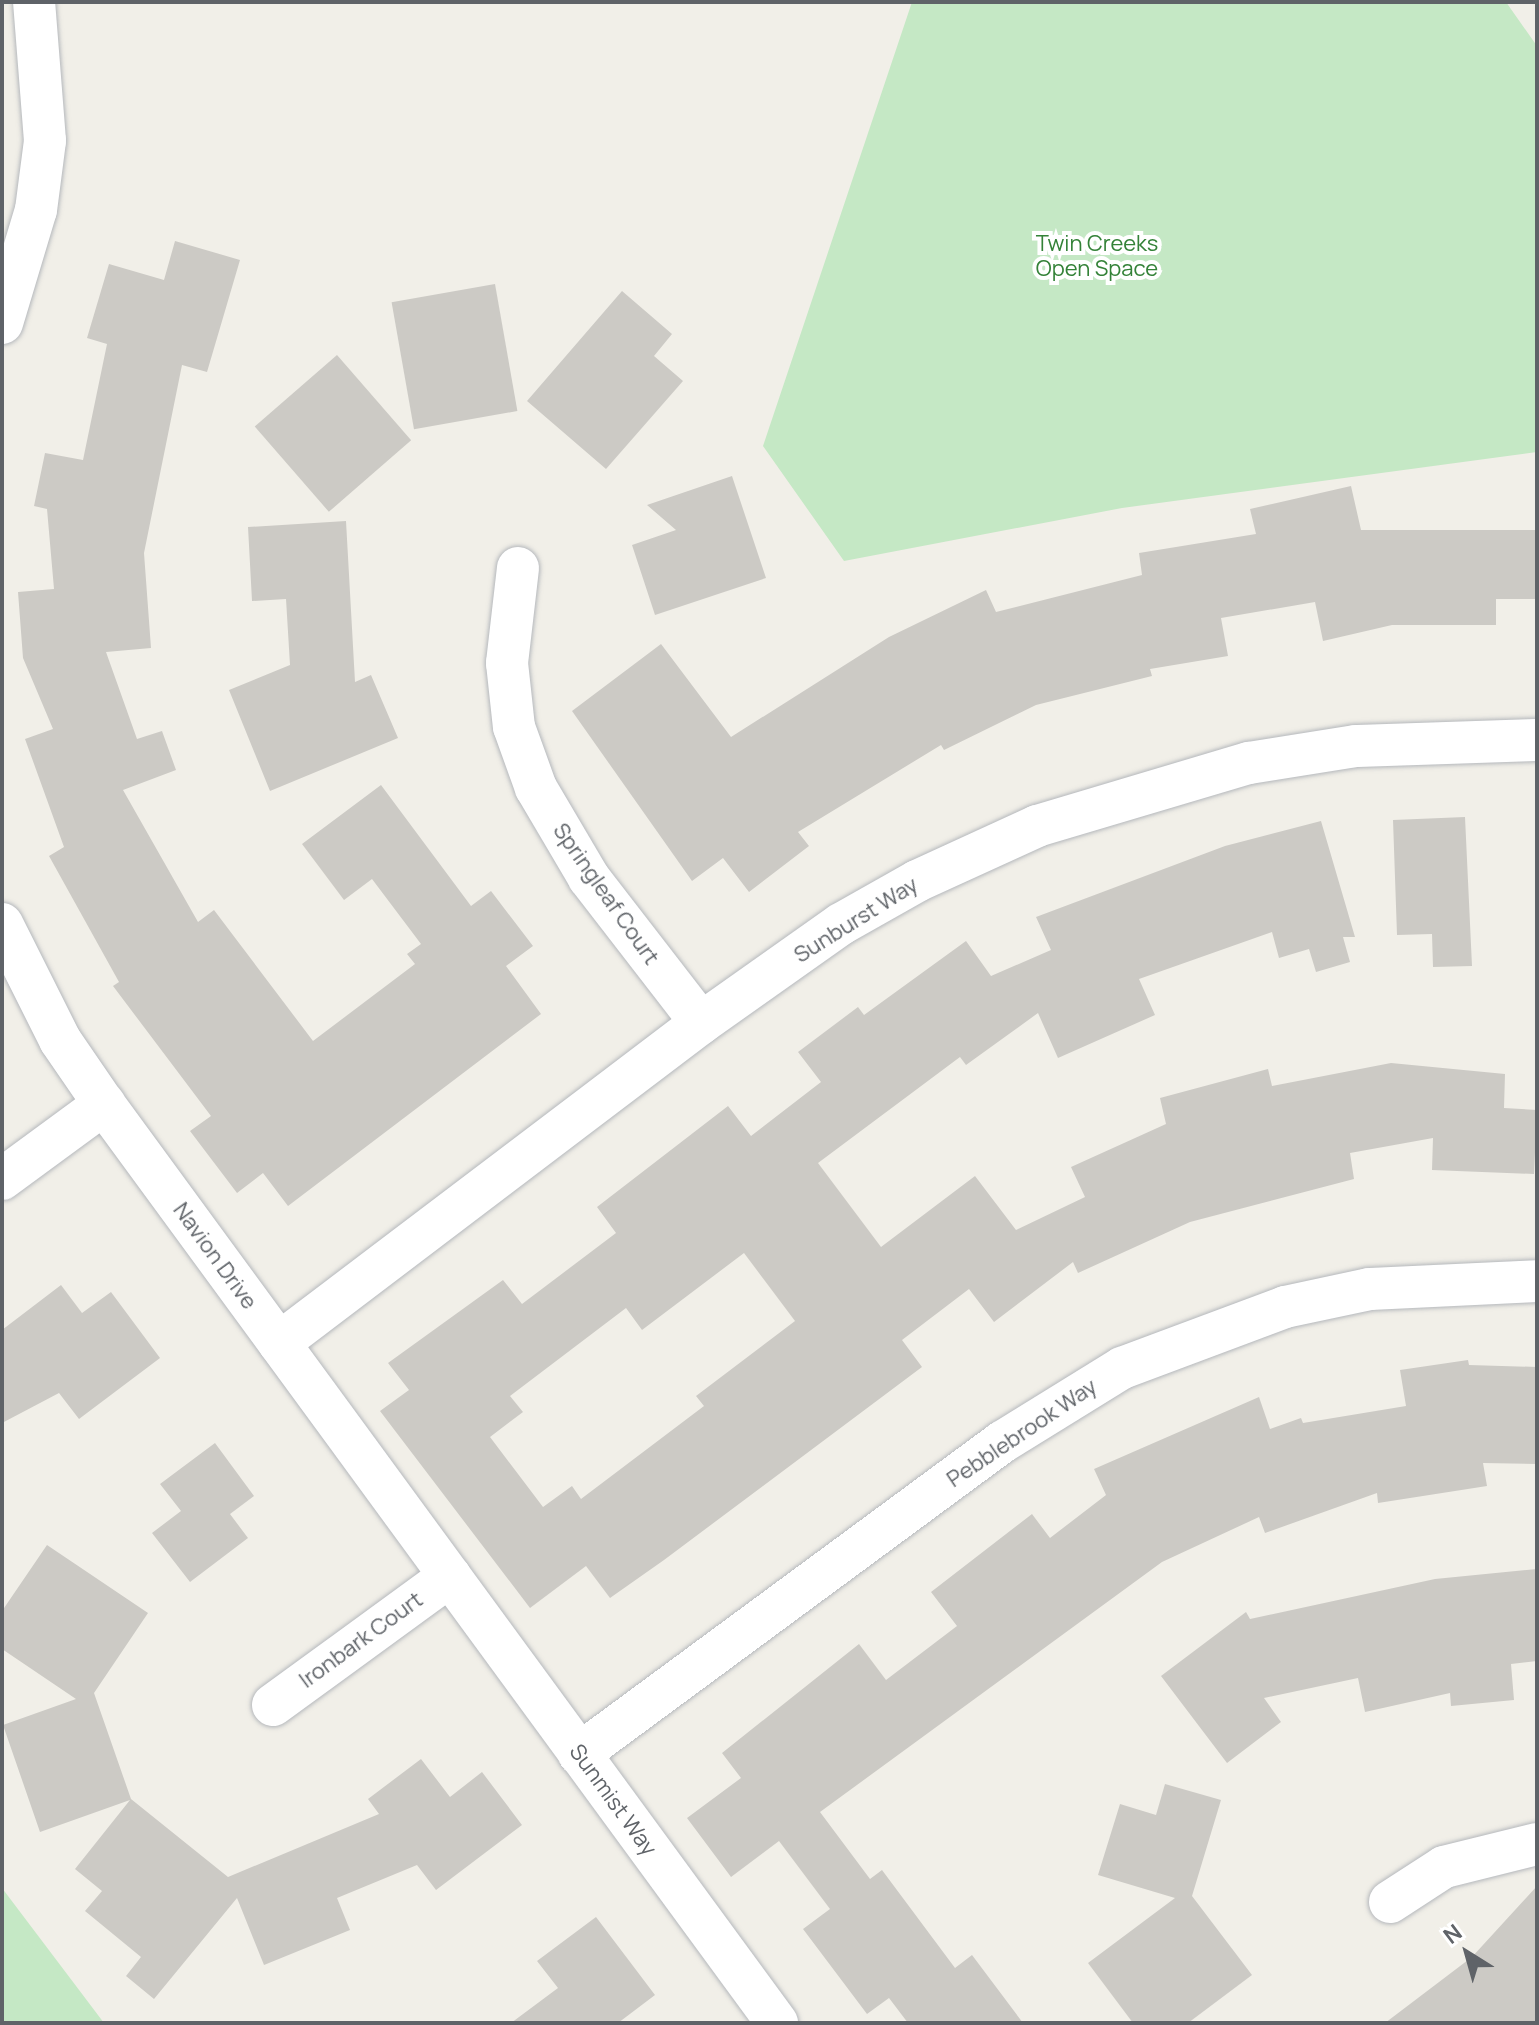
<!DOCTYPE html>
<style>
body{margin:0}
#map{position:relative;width:1539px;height:2025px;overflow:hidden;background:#f1efe8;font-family:Manrope,sans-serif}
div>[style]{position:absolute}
.green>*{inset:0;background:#c5e8c5}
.building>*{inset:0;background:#cccac5;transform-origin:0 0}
.roads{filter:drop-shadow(0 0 2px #b5b8bc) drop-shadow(0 0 2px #b5b8bc)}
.street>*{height:42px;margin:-21px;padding:0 21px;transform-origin:21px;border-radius:21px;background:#fff}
span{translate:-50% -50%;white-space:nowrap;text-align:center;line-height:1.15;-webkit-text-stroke:8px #fff;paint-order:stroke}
.park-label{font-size:22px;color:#348238}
.street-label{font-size:22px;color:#5f6368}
.frame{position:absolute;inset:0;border:4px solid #5f6368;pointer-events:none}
.north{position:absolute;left:1427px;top:1913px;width:80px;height:80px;-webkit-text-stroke:6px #fff;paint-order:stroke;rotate:323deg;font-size:22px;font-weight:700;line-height:32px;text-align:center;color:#5f6368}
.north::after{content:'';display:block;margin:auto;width:28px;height:36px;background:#5f6368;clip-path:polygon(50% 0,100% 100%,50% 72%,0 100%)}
</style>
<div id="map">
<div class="green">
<div style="clip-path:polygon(912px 2px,1506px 2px,1537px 46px,1537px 452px,1122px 508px,844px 561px,763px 446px)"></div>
<div style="clip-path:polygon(2px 1887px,2px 1888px,104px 2023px,2px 2023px)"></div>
</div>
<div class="building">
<div style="clip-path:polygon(175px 241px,240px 260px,207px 372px,182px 365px,144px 553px,151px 648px,106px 652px,137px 739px,162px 731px,176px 770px,123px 790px,198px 922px,214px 910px,313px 1041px,415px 964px,407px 954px,421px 944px,372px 879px,344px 900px,302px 844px,381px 785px,471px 906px,491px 891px,533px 946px,506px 966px,541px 1014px,288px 1206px,263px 1173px,237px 1193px,190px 1131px,211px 1116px,113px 986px,119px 982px,49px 856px,64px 847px,25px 739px,53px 729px,23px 658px,18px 592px,54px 589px,47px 509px,34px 506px,45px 453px,83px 460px,107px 344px,87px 338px,109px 264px,164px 280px)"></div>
<div style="left:495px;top:284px;width:129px;height:105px;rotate:80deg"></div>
<div style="clip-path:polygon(622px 291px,672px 334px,654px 356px,683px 381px,606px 469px,527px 401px)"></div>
<div style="left:337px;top:355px;width:113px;height:109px;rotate:49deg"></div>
<div style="clip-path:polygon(732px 476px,766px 578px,655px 615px,632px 545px,676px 530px,647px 505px)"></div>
<div style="clip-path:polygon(1351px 486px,1361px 530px,1537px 530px,1537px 599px,1496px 599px,1496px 625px,1392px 625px,1323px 641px,1315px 602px,1221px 618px,1228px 656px,1150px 669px,1152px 676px,1036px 705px,944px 750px,941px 745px,798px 832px,809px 846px,749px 892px,723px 858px,692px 881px,572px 711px,661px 644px,731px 737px,889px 637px,986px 590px,996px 612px,1142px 575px,1139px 553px,1256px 534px,1250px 509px)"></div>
<div style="clip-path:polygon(346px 521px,355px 682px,371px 675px,398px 738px,270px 791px,229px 690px,290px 665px,286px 599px,252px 601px,248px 527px)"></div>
<div style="clip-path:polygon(1465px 817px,1472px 966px,1433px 967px,1432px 934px,1397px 935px,1393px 820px)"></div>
<div style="clip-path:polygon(evenodd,1321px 821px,1355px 937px,1343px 937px,1350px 962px,1316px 972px,1309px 949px,1279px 958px,1272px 932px,1139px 979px,1155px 1015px,1058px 1058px,1038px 1013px,966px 1065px,960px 1057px,818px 1163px,881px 1247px,975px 1176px,1016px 1230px,1085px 1197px,1071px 1167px,1166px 1124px,1160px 1098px,1268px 1069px,1272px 1086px,1391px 1063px,1505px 1074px,1504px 1108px,1537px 1110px,1534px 1174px,1432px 1170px,1433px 1138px,1350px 1153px,1354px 1179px,1190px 1222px,1078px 1273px,1073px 1262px,994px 1322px,969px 1289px,902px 1340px,922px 1367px,664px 1560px,610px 1598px,586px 1566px,530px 1608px,380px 1411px,409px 1390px,388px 1363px,503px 1280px,522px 1304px,616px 1233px,597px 1207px,728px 1106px,751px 1136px,821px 1082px,798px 1052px,858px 1007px,864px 1015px,966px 941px,991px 976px,1051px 950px,1036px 917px,1225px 846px,1321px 821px,744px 1253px,795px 1321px,696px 1396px,704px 1406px,581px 1499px,572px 1486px,543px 1507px,490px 1437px,523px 1412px,510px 1396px,626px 1308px,642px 1330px,744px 1253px)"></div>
<div style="clip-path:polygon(61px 1285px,82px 1313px,111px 1292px,160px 1358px,79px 1419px,59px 1393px,2px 1423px,2px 1330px)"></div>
<div style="clip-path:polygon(1468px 1360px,1469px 1365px,1537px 1367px,1537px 1464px,1483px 1463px,1487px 1486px,1378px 1503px,1377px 1493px,1265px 1533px,1259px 1517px,1162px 1562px,820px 1812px,870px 1879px,882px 1870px,955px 1968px,972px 1955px,1023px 2023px,908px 2023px,889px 1998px,867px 2014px,803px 1929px,830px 1909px,779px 1841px,731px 1877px,687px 1818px,741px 1778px,722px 1753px,859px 1644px,886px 1680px,957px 1626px,931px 1592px,1032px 1514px,1050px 1538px,1106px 1495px,1094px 1469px,1259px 1397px,1270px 1429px,1301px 1418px,1303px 1423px,1406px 1406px,1400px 1370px)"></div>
<div style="clip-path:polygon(215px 1443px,254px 1496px,230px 1514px,248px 1538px,190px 1582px,152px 1533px,181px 1511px,160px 1484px)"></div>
<div style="clip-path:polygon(47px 1545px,148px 1613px,94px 1693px,131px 1799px,228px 1877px,379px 1814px,368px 1799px,421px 1759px,450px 1797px,482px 1772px,522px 1825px,436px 1890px,417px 1865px,337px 1898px,350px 1930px,264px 1965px,237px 1898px,154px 1999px,126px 1976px,141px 1957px,85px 1911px,102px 1891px,75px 1869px,130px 1800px,40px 1832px,3px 1725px,76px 1699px,2px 1649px,2px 1611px)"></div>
<div style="clip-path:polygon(1537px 1569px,1537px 1661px,1511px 1664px,1514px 1700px,1451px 1706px,1450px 1693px,1365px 1712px,1358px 1678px,1264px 1698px,1281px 1722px,1227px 1763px,1161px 1676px,1246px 1612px,1250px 1619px,1435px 1579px)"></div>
<div style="clip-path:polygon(1165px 1784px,1221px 1800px,1192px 1896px,1252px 1975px,1188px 2023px,1133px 2023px,1088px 1963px,1175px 1898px,1098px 1875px,1120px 1804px,1156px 1815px)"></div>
<div style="clip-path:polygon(1537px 1886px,1537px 2023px,1385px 2023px,1472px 1957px)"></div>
<div style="clip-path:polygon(596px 1917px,655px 1995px,618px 2023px,511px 2023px,558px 1988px,537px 1961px)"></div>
</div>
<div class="roads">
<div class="street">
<div style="left:2px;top:323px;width:118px;rotate:-73.3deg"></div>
<div style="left:36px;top:210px;width:70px;rotate:-82.6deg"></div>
<div style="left:45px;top:141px;width:139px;rotate:-94.5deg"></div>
<div style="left:518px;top:568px;width:96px;rotate:96.6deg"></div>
<div style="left:507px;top:663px;width:64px;rotate:83.8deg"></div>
<div style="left:514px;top:727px;width:65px;rotate:70.2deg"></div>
<div style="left:536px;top:788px;width:104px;rotate:59.5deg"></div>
<div style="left:589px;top:878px;width:183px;rotate:52.3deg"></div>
<div style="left:2px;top:924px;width:130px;rotate:63.4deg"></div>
<div style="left:60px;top:1040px;width:78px;rotate:55.5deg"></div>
<div style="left:104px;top:1104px;width:1139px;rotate:53.78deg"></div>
<div style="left:2px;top:1179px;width:127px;rotate:-36.3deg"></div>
<div style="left:279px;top:1343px;width:530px;rotate:-37.17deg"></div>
<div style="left:701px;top:1023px;width:171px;rotate:-35.3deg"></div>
<div style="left:841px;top:924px;width:87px;rotate:-29.5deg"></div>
<div style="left:917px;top:881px;width:132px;rotate:-24.6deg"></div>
<div style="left:1037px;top:826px;width:221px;rotate:-16.6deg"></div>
<div style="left:1249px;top:763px;width:108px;rotate:-9deg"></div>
<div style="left:1356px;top:746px;width:181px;rotate:-1.9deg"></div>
<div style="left:273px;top:1705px;width:219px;rotate:-36.1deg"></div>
<div style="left:579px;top:1754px;width:526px;rotate:-36.41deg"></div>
<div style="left:1002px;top:1442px;width:141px;rotate:-31.7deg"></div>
<div style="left:1122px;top:1368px;width:174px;rotate:-20.5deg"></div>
<div style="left:1285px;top:1307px;width:87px;rotate:-12deg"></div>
<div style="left:1370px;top:1289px;width:167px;rotate:-2.7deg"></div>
<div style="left:1390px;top:1902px;width:64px;rotate:-32.9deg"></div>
<div style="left:1444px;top:1867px;width:96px;rotate:-13.9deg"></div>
</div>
</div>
<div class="park-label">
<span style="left:1097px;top:256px">Twin Creeks<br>Open Space</span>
</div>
<div class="street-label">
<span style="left:606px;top:894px;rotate:55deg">Springleaf Court</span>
<span style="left:856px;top:920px;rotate:-32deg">Sunburst Way</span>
<span style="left:215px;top:1256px;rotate:54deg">Navion Drive</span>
<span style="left:1022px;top:1433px;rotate:-34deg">Pebblebrook Way</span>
<span style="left:361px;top:1640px;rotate:-36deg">Ironbark Court</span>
<span style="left:613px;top:1800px;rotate:54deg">Sunmist Way</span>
</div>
<div class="frame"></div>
<div class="north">N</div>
</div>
